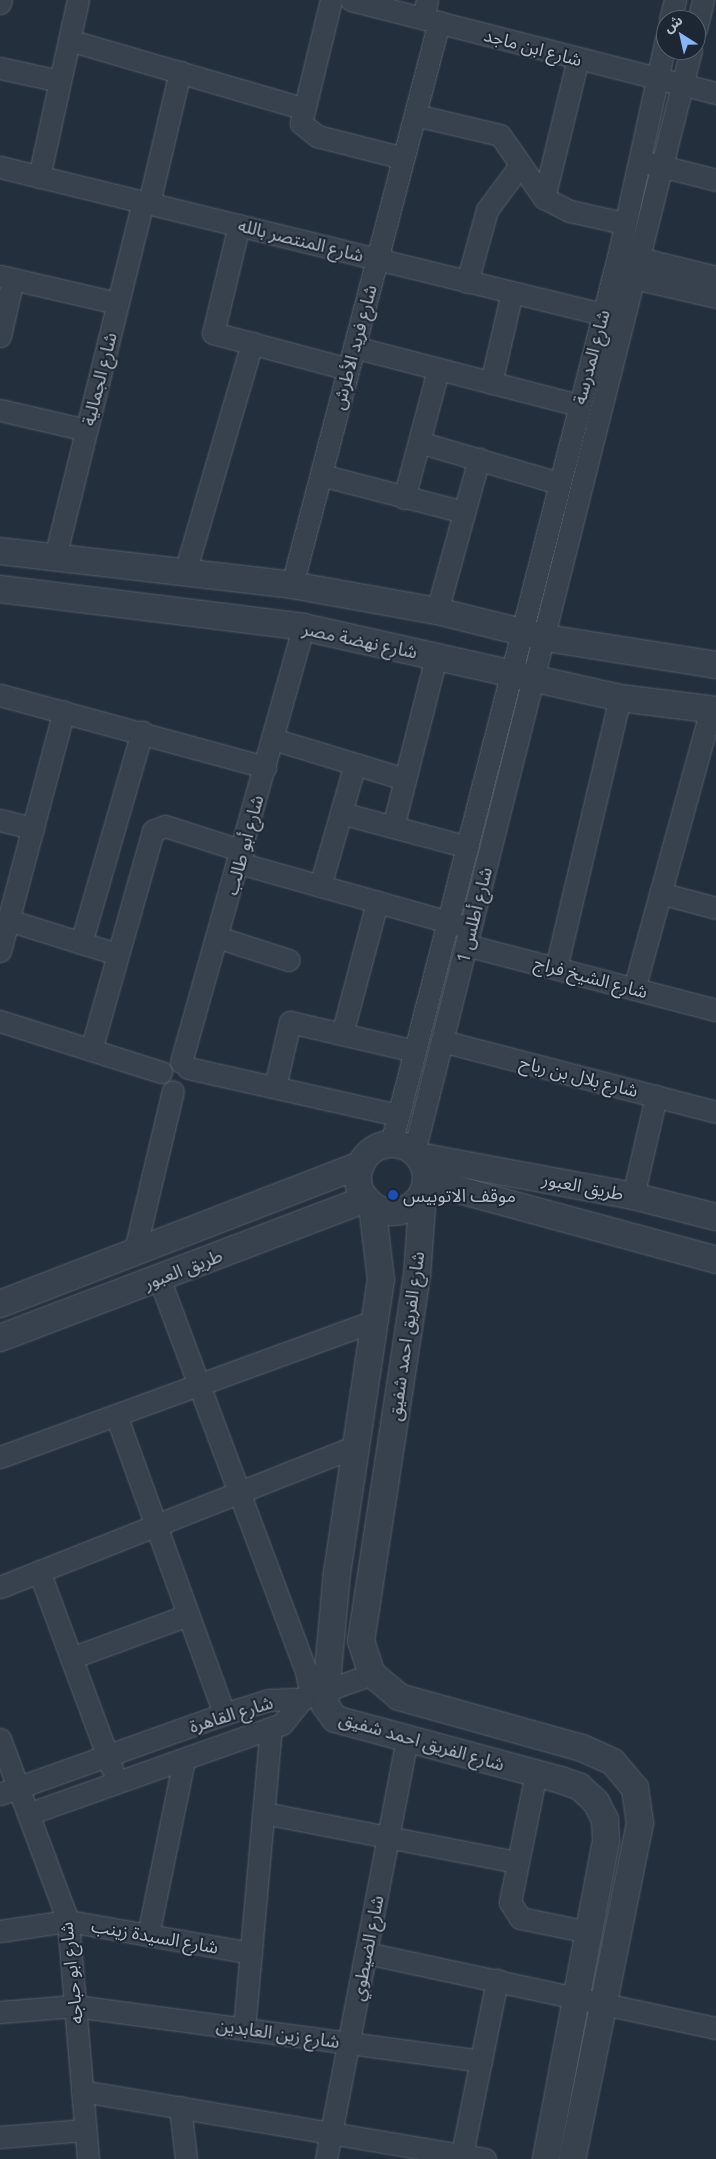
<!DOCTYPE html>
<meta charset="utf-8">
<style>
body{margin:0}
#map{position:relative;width:716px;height:2159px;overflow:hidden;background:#242f3e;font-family:Ubuntu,"Noto Sans Arabic",sans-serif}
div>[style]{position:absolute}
.roads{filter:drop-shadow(0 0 1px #565f6c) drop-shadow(0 0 1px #565f6c)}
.minor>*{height:21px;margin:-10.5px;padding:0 10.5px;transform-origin:10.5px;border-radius:10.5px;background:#38414e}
.tertiary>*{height:26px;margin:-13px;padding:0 13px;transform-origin:13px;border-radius:13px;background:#38414e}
.tertiary>.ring{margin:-13px;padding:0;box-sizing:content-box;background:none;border:26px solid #38414e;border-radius:50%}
.dots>*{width:14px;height:14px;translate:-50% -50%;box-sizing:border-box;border:2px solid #1d2633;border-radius:50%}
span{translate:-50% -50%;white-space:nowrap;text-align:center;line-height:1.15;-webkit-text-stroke:4px #1d2633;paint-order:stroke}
.street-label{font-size:18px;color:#b4bcc9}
.poi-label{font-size:18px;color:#b4bcc9}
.left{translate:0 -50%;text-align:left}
.north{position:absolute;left:656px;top:10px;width:50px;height:50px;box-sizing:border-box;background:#1d2633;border:1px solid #59626f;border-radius:50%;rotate:325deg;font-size:14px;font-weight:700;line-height:20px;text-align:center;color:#b4bcc9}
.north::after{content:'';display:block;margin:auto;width:18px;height:22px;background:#8ab4f8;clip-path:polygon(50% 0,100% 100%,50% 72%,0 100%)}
</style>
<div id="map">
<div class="roads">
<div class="minor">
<div style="left:331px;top:0;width:127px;rotate:103.7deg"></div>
<div style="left:301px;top:123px;width:21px;rotate:39deg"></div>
<div style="left:317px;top:136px;width:89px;rotate:14.3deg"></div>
<div style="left:351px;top:0;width:377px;rotate:14.3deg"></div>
<div style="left:0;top:3px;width:3px;rotate:-72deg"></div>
<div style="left:423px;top:18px;width:18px;rotate:-77deg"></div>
<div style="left:670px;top:20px;width:21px;rotate:-76deg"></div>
<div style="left:696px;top:29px;width:30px;rotate:-76deg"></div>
<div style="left:69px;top:40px;width:243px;rotate:16.3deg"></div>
<div style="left:0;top:68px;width:61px;rotate:12.2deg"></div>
<div style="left:415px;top:115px;width:87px;rotate:13.2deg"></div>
<div style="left:500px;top:135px;width:77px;rotate:55.1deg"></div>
<div style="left:544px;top:198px;width:29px;rotate:27deg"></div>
<div style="left:570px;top:211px;width:55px;rotate:12.5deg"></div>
<div style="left:649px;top:163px;width:69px;rotate:14.2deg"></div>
<div style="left:0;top:167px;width:620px;rotate:13.72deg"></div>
<div style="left:39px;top:177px;width:181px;rotate:-77.6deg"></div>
<div style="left:544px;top:198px;width:144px;rotate:-76.3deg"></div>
<div style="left:149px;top:203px;width:135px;rotate:-76.7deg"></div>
<div style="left:239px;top:225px;width:111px;rotate:103.5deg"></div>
<div style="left:213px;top:333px;width:140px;rotate:14.9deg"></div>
<div style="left:626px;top:255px;width:93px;rotate:13.7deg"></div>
<div style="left:621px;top:275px;width:98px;rotate:13deg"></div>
<div style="left:0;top:276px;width:120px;rotate:13deg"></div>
<div style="left:467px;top:282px;width:75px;rotate:-74.5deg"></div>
<div style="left:487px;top:210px;width:56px;rotate:-53.7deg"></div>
<div style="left:0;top:336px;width:58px;rotate:-77.2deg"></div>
<div style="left:354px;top:347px;width:231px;rotate:14.5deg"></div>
<div style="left:491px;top:383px;width:93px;rotate:-77deg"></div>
<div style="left:0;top:410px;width:88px;rotate:13.1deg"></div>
<div style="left:419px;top:442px;width:145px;rotate:16.4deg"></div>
<div style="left:321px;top:475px;width:148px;rotate:14.5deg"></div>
<div style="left:404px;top:498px;width:132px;rotate:-75.1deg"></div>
<div style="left:55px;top:557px;width:366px;rotate:-76.1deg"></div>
<div style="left:185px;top:572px;width:239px;rotate:-73.7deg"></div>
<div style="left:292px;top:585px;width:582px;rotate:-75.37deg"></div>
<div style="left:437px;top:611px;width:158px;rotate:-74.6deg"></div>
<div style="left:0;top:695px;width:275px;rotate:15.2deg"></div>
<div style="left:273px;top:739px;width:138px;rotate:16.9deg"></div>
<div style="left:341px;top:813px;width:131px;rotate:15deg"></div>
<div style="left:0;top:820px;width:34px;rotate:14deg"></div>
<div style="left:393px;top:827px;width:175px;rotate:-75.8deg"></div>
<div style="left:239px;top:863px;width:233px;rotate:15.7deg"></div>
<div style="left:320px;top:886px;width:127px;rotate:-74deg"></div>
<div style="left:660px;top:893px;width:58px;rotate:15deg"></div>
<div style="left:8px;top:920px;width:114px;rotate:17.3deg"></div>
<div style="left:220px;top:938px;width:72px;rotate:17.7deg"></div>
<div style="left:81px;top:943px;width:220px;rotate:-73.9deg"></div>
<div style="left:466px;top:945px;width:258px;rotate:14.6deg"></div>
<div style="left:0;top:951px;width:248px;rotate:-75.1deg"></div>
<div style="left:556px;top:968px;width:277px;rotate:-76.7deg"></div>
<div style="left:634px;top:989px;width:289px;rotate:-74.6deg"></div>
<div style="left:0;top:1021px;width:169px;rotate:17.6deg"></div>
<div style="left:342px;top:1034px;width:137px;rotate:-75.1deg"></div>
<div style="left:442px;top:1041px;width:283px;rotate:14.5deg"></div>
<div style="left:91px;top:1050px;width:228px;rotate:-74.2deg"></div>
<div style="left:153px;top:831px;width:13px;rotate:-23deg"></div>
<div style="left:165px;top:826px;width:82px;rotate:17.8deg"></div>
<div style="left:181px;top:1062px;width:452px;rotate:-74.3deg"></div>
<div style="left:188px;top:1068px;width:215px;rotate:12.6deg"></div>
<div style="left:275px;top:1086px;width:66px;rotate:-76.8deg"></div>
<div style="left:290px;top:1022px;width:128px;rotate:13.1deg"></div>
<div style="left:391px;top:1144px;width:920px;rotate:-75.65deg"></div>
<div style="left:619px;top:253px;width:219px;rotate:-77.6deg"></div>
<div style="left:414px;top:1152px;width:1136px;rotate:-75.89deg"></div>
<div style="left:633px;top:1196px;width:103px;rotate:-77deg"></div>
<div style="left:135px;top:1250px;width:163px;rotate:-76.6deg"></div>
<div style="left:159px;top:1278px;width:420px;rotate:69.5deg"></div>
<div style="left:306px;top:1671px;width:25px;rotate:79deg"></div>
<div style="left:116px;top:1415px;width:318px;rotate:70.1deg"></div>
<div style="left:0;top:1457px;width:400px;rotate:-20deg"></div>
<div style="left:39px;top:1571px;width:210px;rotate:69.7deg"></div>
<div style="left:0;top:1587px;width:381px;rotate:-21.6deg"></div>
<div style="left:71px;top:1658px;width:125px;rotate:-20.2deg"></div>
<div style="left:0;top:1739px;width:194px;rotate:69.5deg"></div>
<div style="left:68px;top:1921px;width:239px;rotate:85.2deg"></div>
<div style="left:536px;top:1773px;width:132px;rotate:101.4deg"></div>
<div style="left:510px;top:1902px;width:19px;rotate:58deg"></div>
<div style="left:520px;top:1918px;width:70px;rotate:11.5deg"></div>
<div style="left:0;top:1794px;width:238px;rotate:-19.7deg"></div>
<div style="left:224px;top:1714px;width:47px;rotate:-17.3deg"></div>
<div style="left:269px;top:1700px;width:33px;rotate:-2deg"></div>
<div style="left:302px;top:1699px;width:74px;rotate:-19.7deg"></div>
<div style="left:264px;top:1813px;width:257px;rotate:11deg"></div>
<div style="left:28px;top:1814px;width:269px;rotate:-19.5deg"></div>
<div style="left:282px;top:1724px;width:32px;rotate:-51deg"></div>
<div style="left:0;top:1931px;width:69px;rotate:-8.4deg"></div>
<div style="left:68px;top:1921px;width:186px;rotate:9.9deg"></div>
<div style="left:148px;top:1935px;width:179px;rotate:-78.4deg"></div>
<div style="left:366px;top:1953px;width:358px;rotate:12.1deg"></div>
<div style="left:0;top:2012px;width:75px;rotate:-4.6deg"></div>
<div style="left:75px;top:2006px;width:410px;rotate:7.7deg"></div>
<div style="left:244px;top:2029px;width:302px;rotate:-84.9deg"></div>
<div style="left:82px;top:2091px;width:409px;rotate:9.6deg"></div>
<div style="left:180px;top:2107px;width:52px;rotate:83.4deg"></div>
<div style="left:0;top:2137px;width:85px;rotate:-4.7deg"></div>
<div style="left:326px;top:2159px;width:429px;rotate:-79.1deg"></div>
<div style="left:461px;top:2159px;width:183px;rotate:-78.6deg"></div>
</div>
<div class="tertiary">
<div style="left:0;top:551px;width:294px;rotate:6.6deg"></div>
<div style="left:292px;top:585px;width:147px;rotate:10.2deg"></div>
<div style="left:437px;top:611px;width:112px;rotate:13.9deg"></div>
<div style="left:546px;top:638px;width:172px;rotate:9deg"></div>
<div style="left:0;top:589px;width:305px;rotate:7.1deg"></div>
<div style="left:303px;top:627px;width:325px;rotate:12.6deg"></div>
<div style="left:620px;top:698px;width:97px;rotate:7.1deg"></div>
<div class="ring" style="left:358px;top:1144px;width:42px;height:42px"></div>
<div style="left:418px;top:1156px;width:219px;rotate:10.5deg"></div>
<div style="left:633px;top:1196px;width:86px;rotate:14.2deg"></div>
<div style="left:426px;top:1181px;width:301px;rotate:15.2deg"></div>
<div style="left:423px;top:1192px;width:83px;rotate:94.1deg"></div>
<div style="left:417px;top:1275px;width:370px;rotate:98.7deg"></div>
<div style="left:361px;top:1641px;width:35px;rotate:72deg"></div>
<div style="left:372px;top:1674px;width:35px;rotate:40deg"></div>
<div style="left:399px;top:1697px;width:190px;rotate:15.6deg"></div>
<div style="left:582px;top:1748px;width:34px;rotate:24deg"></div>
<div style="left:613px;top:1762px;width:34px;rotate:50deg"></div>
<div style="left:635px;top:1788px;width:35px;rotate:82deg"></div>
<div style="left:640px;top:1823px;width:343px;rotate:101.4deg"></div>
<div style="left:372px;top:1205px;width:75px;rotate:83.1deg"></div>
<div style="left:381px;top:1279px;width:296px;rotate:98.5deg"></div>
<div style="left:337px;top:1572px;width:134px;rotate:95.2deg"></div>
<div style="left:325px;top:1705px;width:17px;rotate:54deg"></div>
<div style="left:335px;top:1719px;width:234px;rotate:15.1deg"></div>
<div style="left:561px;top:1780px;width:20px;rotate:20deg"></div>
<div style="left:580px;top:1787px;width:22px;rotate:43deg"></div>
<div style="left:596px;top:1802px;width:20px;rotate:63deg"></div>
<div style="left:605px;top:1820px;width:21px;rotate:87deg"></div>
<div style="left:606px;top:1841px;width:324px;rotate:100.7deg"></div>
<div style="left:0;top:1304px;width:387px;rotate:-21.1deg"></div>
<div style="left:0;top:1338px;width:392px;rotate:-20.8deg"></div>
</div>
</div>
<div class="dots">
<div style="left:393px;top:1195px;background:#1a4fb4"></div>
</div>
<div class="street-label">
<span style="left:533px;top:47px;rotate:15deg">شارع ابن ماجد</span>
<span style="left:301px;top:240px;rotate:14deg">شارع المنتصر بالله</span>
<span style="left:354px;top:347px;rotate:-75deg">شارع فريد الأطرش</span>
<span style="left:591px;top:357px;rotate:-75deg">شارع المدرسة</span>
<span style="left:99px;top:379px;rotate:-76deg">شارع الجمالية</span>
<span style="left:360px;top:640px;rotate:12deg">شارع نهضة مصر</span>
<span style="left:244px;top:845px;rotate:-75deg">شارع أبو طالب</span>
<span style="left:474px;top:915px;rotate:-76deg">شارع أطلس 1</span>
<span style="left:591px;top:977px;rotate:15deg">شارع الشيخ فراج</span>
<span style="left:579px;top:1076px;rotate:14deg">شارع بلال بن رباح</span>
<span style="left:583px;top:1186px;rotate:11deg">طريق العبور</span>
<span style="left:183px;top:1269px;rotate:-21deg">طريق العبور</span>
<span style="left:406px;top:1336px;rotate:-82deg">شارع الفريق احمد شفيق</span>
<span style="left:231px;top:1714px;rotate:-17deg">شارع القاهرة</span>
<span style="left:422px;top:1741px;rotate:16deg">شارع الفريق احمد شفيق</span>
<span style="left:155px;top:1936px;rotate:10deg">شارع السيدة زينب</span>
<span style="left:367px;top:1948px;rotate:-79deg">شارع الضيطوي</span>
<span style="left:71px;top:1973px;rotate:-96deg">شارع ابو حباجه</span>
<span style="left:278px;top:2033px;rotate:8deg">شارع زين العابدين</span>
</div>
<div class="poi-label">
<span class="left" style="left:403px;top:1195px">موقف الاتوبيس</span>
</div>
<div class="north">ش</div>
</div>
